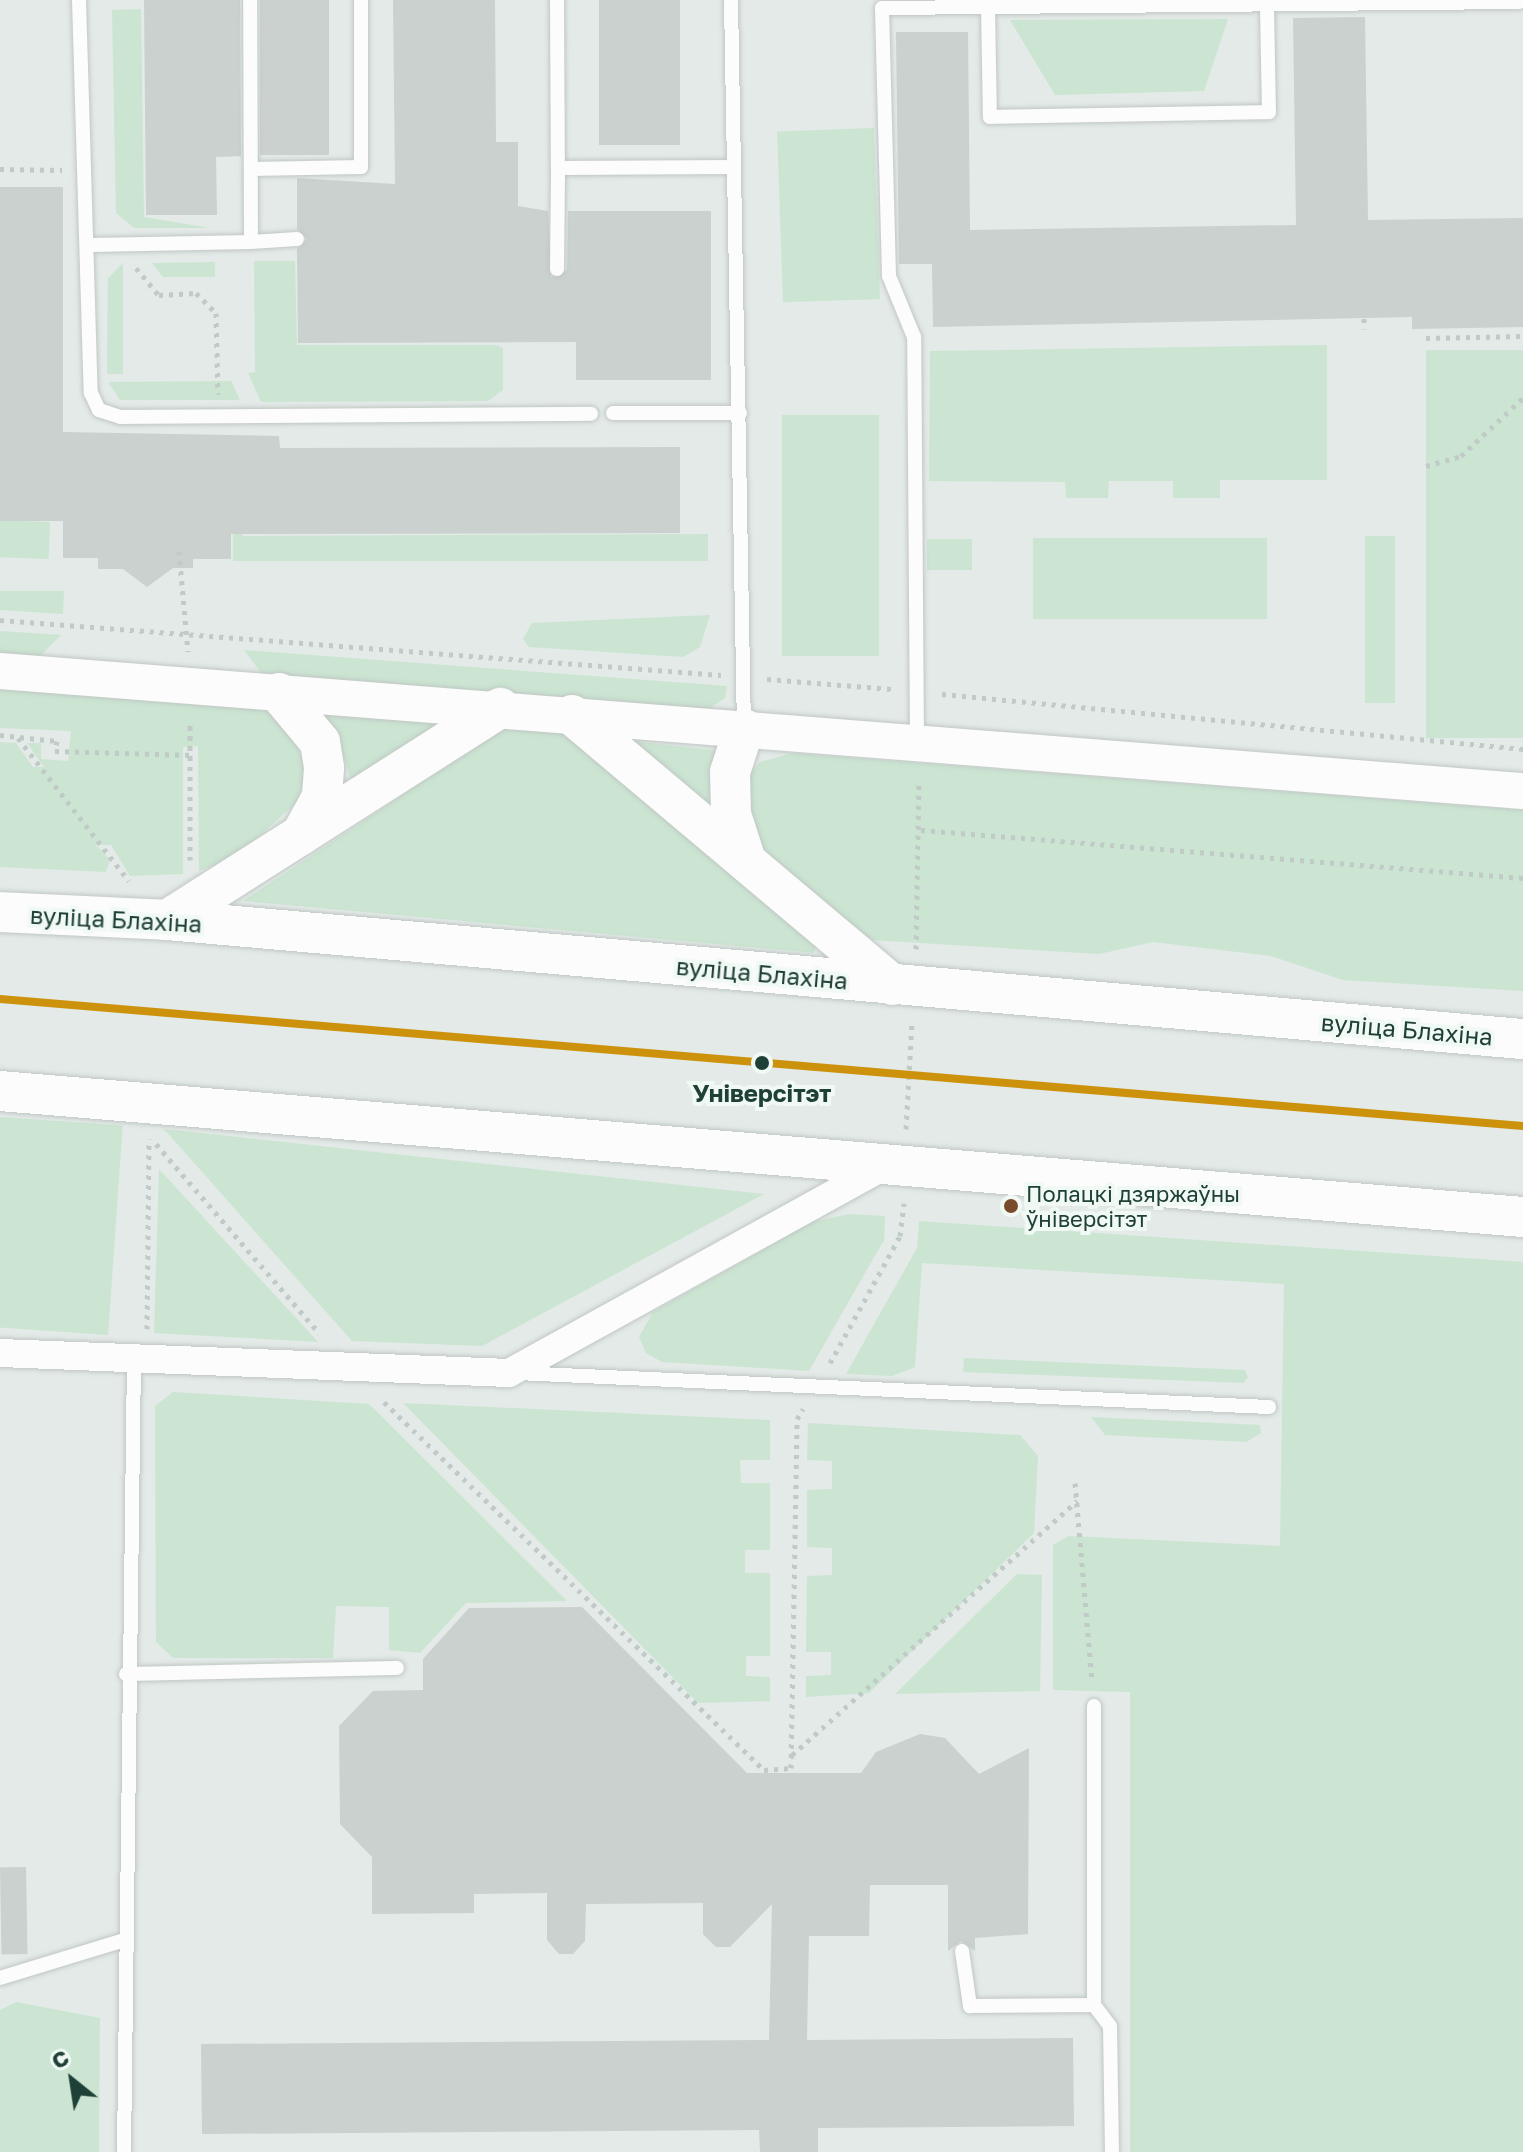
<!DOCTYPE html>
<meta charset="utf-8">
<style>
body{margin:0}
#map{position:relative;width:1523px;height:2152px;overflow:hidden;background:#e3eae7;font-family:"Golos Text",sans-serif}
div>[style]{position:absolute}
.green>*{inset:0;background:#cbe5d2;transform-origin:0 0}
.building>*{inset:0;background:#cad1ce;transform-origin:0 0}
.path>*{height:5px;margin-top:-2.5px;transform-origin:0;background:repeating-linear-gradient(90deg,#c0cac6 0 4px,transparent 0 10px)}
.roads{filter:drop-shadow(0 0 2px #c0c7c4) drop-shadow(0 0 2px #c0c7c4)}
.service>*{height:14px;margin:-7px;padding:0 7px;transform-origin:7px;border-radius:7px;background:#fbfcfb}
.minor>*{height:28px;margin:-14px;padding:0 14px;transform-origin:14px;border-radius:14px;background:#fbfcfb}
.tertiary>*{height:36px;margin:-18px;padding:0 18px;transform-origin:18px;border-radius:18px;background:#fbfcfb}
.secondary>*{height:40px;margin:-20px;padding:0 20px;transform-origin:20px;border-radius:20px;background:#fbfcfb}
.tram-1>*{height:8px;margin:-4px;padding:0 4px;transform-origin:4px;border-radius:4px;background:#cc920b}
.dots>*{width:22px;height:22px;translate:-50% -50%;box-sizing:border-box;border:4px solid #f1f9f5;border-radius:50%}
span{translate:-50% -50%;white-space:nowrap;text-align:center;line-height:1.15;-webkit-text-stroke:8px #f1f9f5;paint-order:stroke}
.bus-label{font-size:22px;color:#1f4036}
.left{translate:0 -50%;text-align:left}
.street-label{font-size:24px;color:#1f4036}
.stop-label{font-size:24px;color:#1f4036;font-weight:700}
.north{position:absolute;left:32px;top:2040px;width:80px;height:80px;-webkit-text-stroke:6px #f1f9f5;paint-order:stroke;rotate:330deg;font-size:22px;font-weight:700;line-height:32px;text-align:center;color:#1f4036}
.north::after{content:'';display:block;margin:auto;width:28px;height:36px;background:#1f4036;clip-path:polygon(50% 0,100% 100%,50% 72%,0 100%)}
</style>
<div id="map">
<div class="green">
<div style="clip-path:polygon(141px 9px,144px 217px,210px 228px,134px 228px,116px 213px,112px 10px)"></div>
<div style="clip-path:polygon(1228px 19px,1204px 91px,1055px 95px,1010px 20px)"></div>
<div style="left:874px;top:128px;width:171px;height:97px;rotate:88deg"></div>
<div style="clip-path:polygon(254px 261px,295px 261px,297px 345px,496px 345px,503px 348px,503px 390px,488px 401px,261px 402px,248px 373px,255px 372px)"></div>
<div style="clip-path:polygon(215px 262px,215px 277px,163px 277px,152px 263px)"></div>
<div style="clip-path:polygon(123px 263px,123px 374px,107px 374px,108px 278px)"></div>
<div style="clip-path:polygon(1327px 345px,1327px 480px,1220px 480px,1220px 498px,1173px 498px,1173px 481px,1109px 481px,1108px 498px,1066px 498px,1065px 482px,929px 481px,930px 351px)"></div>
<div style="left:1523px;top:350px;width:388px;height:97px;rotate:90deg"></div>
<div style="clip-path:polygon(231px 381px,240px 400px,120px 400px,108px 382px)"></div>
<div style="left:782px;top:415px;width:97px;height:241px"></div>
<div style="left:50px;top:522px;width:37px;height:50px;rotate:92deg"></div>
<div style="clip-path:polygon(233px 528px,242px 529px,243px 536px,708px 534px,708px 561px,233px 561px)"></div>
<div style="left:1365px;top:536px;width:30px;height:167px"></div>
<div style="left:1033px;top:538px;width:234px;height:81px"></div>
<div style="left:927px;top:539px;width:45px;height:31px"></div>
<div style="clip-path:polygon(0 591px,64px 591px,63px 614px,0 610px)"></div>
<div style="clip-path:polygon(710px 615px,700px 647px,683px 657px,529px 647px,523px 639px,532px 623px)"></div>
<div style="clip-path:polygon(0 631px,61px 635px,33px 663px,0 660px)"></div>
<div style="clip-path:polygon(244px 650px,727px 686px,725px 698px,706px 711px,265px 678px)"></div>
<div style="clip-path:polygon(0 679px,258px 700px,283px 714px,307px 770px,297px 802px,237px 856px,199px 871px,198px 746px,183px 747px,183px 874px,130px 876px,111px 845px,96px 845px,110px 860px,106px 872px,0 867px,0 742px,16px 743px,33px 767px,44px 767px,27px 743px,41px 743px,41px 759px,68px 761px,71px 731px,0 728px)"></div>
<div style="clip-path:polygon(312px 703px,466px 717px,352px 784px,335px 728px)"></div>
<div style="clip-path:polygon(511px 723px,563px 727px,816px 945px,814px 953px,243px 901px)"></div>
<div style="clip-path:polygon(623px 740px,728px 752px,712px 816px)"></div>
<div style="clip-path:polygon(792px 753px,1523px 810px,1523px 991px,1343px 980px,1271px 956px,1153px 942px,1099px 954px,872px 940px,759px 854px,744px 779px,760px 762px)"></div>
<div style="left:0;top:1117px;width:123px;height:210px;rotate:4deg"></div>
<div style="clip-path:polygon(164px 1129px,764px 1194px,482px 1346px,352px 1341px)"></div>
<div style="clip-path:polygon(159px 1169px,318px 1342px,154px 1333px)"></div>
<div style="clip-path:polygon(849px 1214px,885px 1216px,884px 1240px,809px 1371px,662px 1362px,646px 1353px,639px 1337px,653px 1312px,812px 1222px)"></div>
<div style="clip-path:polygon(919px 1221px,1523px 1262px,1523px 2152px,1130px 2152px,1130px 1692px,1053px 1690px,1053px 1545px,1069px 1536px,1280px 1546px,1284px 1284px,922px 1263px,915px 1367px,892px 1376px,846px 1374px,917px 1248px)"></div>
<div style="clip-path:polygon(964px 1358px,1245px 1370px,1248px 1377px,1244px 1383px,963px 1372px)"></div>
<div style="clip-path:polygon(173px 1392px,369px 1404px,567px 1601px,466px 1603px,420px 1653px,389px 1650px,389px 1607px,336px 1606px,333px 1658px,173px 1658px,156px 1642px,155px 1406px)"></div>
<div style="clip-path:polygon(403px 1403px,770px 1420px,770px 1460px,740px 1460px,741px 1483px,770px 1483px,770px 1550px,745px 1550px,745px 1573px,770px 1573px,770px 1656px,746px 1656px,746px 1676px,770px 1677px,770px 1701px,698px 1703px)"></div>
<div style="clip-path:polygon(1091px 1417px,1260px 1425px,1261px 1433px,1246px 1442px,1105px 1435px)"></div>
<div style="clip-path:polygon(808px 1423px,1020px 1435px,1038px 1456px,1034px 1533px,869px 1693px,806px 1697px,806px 1676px,831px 1675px,831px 1652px,806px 1652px,807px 1576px,832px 1575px,832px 1548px,807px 1547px,807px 1490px,832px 1489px,832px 1461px,807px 1460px)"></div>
<div style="clip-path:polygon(1017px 1574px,1042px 1575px,1040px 1691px,895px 1694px)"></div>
<div style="clip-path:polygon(16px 2002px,100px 2018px,99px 2152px,0 2152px,0 2010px)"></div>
</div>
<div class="building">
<div style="clip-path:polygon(144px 0,240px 0,241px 156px,216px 157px,217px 215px,146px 215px)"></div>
<div style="left:260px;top:0;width:69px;height:155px"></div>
<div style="clip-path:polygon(393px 0,495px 0,496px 142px,518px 142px,518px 206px,548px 211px,551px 277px,567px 270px,568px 211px,711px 211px,711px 380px,576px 380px,576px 342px,298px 343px,297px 249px,307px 239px,297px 229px,297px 178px,395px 184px)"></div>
<div style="left:599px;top:0;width:81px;height:145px"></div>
<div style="clip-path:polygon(1365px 17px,1368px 220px,1523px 218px,1523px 327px,1412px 329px,1412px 317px,933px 327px,932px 264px,899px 264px,896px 32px,968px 32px,970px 230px,1296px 225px,1293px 18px)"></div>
<div style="clip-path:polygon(0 187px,63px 187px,63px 432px,279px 436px,280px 448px,680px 447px,680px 533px,231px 534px,231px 559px,193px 559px,193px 568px,173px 568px,147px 587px,123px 569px,98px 569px,98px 558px,63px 558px,63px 521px,0 521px)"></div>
<div style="clip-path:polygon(582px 1607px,747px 1773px,861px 1773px,876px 1752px,920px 1734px,945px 1738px,979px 1774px,1029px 1748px,1028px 1934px,975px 1938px,975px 1951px,961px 1941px,948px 1951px,948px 1885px,870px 1885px,869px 1936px,809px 1936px,807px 2040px,1073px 2038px,1074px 2126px,818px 2128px,818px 2152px,760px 2152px,759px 2130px,202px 2134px,201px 2044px,769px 2040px,772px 1904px,730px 1947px,716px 1947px,703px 1934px,703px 1903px,586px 1904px,585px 1941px,573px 1954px,559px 1954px,547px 1940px,547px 1893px,474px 1894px,474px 1913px,372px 1914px,372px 1857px,340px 1824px,339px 1726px,373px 1691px,423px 1690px,423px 1659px,469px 1608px)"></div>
<div style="left:26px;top:1867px;width:87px;height:26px;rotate:89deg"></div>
</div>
<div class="path">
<div style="left:0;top:169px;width:62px;rotate:0.9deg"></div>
<div style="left:136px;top:268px;width:35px;rotate:50deg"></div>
<div style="left:159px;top:295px;width:37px;rotate:-3deg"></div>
<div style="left:196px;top:293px;width:28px;rotate:45deg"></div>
<div style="left:216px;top:313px;width:81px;rotate:88.6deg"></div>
<div style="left:1364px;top:318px;width:11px;rotate:90deg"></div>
<div style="left:1426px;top:338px;width:97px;rotate:-1.2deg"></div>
<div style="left:1426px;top:466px;width:36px;rotate:-16deg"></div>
<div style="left:1461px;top:456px;width:85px;rotate:-43.1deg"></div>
<div style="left:179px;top:551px;width:101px;rotate:84.9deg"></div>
<div style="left:0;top:620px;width:723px;rotate:4.36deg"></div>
<div style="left:767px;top:679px;width:125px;rotate:4.6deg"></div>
<div style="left:942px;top:694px;width:584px;rotate:5.41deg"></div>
<div style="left:0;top:735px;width:57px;rotate:6deg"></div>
<div style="left:57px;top:741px;width:10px;rotate:101deg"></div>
<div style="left:55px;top:751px;width:136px;rotate:1.7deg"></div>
<div style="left:18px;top:738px;width:181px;rotate:52.2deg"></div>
<div style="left:921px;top:830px;width:604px;rotate:4.56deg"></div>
<div style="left:190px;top:860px;width:138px;rotate:-90deg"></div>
<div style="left:916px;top:949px;width:169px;rotate:-89deg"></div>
<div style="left:906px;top:1129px;width:106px;rotate:-86.8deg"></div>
<div style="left:156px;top:1144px;width:250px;rotate:49.2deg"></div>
<div style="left:147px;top:1329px;width:190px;rotate:-89.4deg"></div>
<div style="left:830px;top:1363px;width:145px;rotate:-61.1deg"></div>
<div style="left:900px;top:1236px;width:33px;rotate:-83deg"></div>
<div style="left:384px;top:1402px;width:529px;rotate:44.08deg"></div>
<div style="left:764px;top:1770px;width:27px;rotate:-4deg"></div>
<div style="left:791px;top:1768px;width:349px;rotate:-89deg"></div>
<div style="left:797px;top:1419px;width:12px;rotate:-59deg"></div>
<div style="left:1075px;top:1483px;width:199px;rotate:85.1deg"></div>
<div style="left:792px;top:1755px;width:382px;rotate:-41.7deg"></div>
</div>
<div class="roads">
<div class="service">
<div style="left:79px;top:0;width:393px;rotate:88.3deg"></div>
<div style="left:91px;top:393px;width:19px;rotate:65deg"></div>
<div style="left:99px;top:410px;width:23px;rotate:18deg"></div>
<div style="left:121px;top:417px;width:470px;rotate:-0.4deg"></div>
<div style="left:557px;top:0;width:168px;rotate:89.7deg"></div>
<div style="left:558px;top:168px;width:176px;rotate:-0.3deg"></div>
<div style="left:731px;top:0;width:729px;rotate:88.98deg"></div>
<div style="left:988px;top:7px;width:110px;rotate:89deg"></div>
<div style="left:990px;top:117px;width:279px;rotate:-1deg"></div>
<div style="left:1269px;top:112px;width:108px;rotate:-91.1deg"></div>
<div style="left:251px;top:169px;width:110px;rotate:-1deg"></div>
<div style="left:361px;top:167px;width:167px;rotate:-90deg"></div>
<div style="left:251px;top:242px;width:46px;rotate:-3.7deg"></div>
<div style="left:91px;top:245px;width:160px;rotate:-1.1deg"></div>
<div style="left:251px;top:242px;width:242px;rotate:-90.2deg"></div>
<div style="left:557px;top:269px;width:101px;rotate:-89.4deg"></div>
<div style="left:613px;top:413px;width:127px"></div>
<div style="left:917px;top:742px;width:405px;rotate:-90.4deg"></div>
<div style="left:914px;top:337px;width:66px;rotate:-112.3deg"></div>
<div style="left:889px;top:276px;width:268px;rotate:-91.5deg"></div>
<div style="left:882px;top:8px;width:637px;rotate:-0.54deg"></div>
<div style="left:517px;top:1373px;width:753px;rotate:2.59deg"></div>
<div style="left:126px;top:1674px;width:271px;rotate:-1.3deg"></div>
<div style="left:1094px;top:1706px;width:299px;rotate:90deg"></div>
<div style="left:1094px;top:2005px;width:26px;rotate:53deg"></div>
<div style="left:1110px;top:2026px;width:126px;rotate:89.1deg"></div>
<div style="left:962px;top:1951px;width:56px;rotate:81.7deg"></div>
<div style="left:970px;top:2006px;width:124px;rotate:-0.5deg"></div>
<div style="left:0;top:1978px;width:130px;rotate:-17deg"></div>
<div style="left:124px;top:2152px;width:793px;rotate:-89.28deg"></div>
</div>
<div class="minor">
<div style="left:0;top:1353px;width:509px;rotate:2.25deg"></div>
<div style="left:509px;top:1373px;width:431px;rotate:-28.9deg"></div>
</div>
<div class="tertiary">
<div style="left:0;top:671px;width:1528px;rotate:4.51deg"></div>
</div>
<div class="secondary">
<div style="left:279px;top:693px;width:64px;rotate:50.1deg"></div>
<div style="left:320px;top:742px;width:26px;rotate:81deg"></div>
<div style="left:324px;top:768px;width:29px;rotate:94deg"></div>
<div style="left:322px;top:797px;width:43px;rotate:118.9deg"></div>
<div style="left:572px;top:715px;width:419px;rotate:40.1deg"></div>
<div style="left:744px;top:729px;width:45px;rotate:108deg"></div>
<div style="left:730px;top:772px;width:42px;rotate:88.6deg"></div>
<div style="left:731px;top:814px;width:49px;rotate:72.3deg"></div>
<div style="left:0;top:912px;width:167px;rotate:2.7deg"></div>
<div style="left:167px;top:920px;width:1361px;rotate:5.02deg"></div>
<div style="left:167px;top:920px;width:395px;rotate:-32.5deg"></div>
<div style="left:0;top:1091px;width:1528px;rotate:4.73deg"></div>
</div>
</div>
<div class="tram-1">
<div style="left:0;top:999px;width:1528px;rotate:4.77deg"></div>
</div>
<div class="dots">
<div style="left:762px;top:1063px;background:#1f4036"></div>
<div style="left:1011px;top:1206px;background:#7a4b2a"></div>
</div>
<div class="bus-label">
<span class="left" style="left:1026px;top:1206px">Полацкі дзяржаўны<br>ўніверсітэт</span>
</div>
<div class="street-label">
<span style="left:116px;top:919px;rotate:3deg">вуліца Блахіна</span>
<span style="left:762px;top:973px;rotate:5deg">вуліца Блахіна</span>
<span style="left:1407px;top:1029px;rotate:5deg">вуліца Блахіна</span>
</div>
<div class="stop-label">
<span style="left:762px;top:1093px">Універсітэт</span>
</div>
<div class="north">С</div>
</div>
